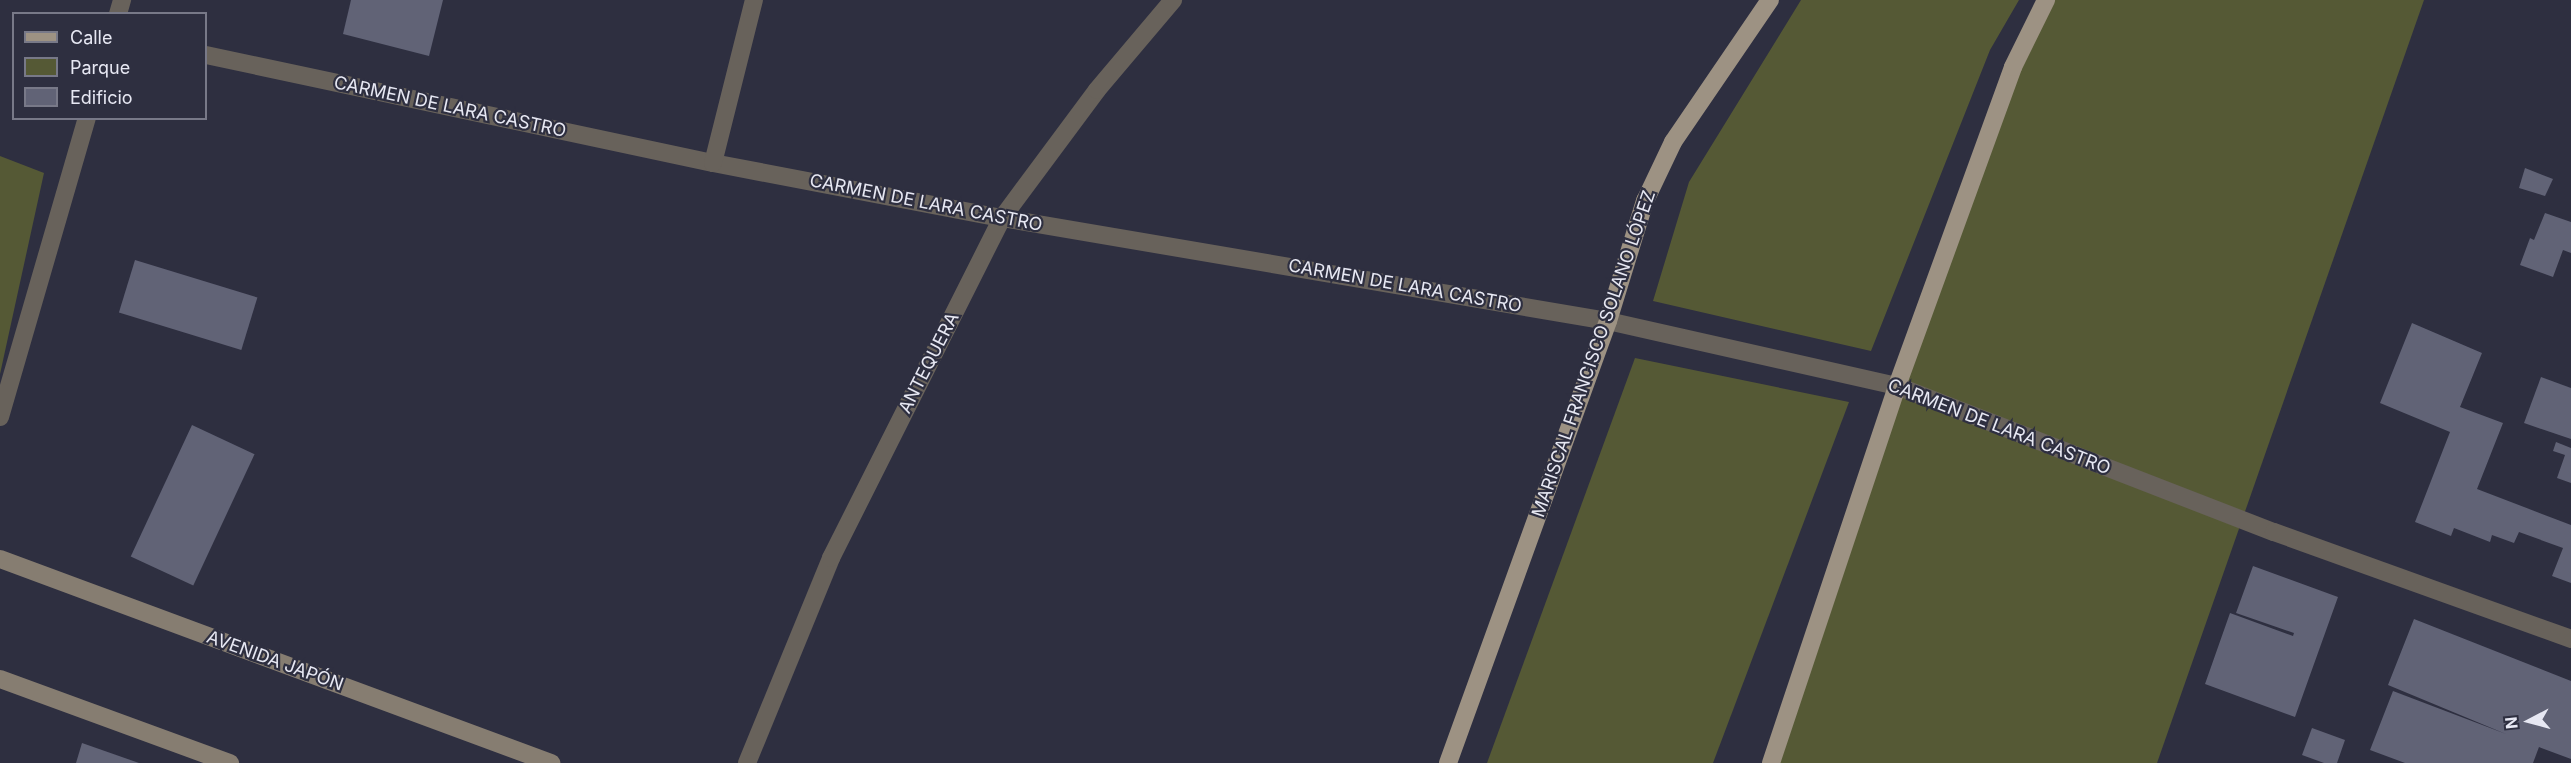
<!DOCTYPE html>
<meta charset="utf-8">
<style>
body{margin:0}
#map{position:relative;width:2571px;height:763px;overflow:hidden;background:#2e2f40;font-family:Inter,sans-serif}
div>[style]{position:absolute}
.green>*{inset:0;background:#555935}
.building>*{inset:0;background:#616376;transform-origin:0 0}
.street>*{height:18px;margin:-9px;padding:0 9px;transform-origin:9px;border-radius:9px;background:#68625b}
.secondary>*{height:18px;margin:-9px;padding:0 9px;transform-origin:9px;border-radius:9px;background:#867d71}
.primary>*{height:18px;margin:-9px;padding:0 9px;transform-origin:9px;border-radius:9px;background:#9d9283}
span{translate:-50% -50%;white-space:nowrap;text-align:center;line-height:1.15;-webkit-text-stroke:4.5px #2e2f40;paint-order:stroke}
.street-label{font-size:18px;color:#e7e8f3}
.legend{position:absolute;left:12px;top:12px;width:195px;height:108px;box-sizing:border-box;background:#2e2f40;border:2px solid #787988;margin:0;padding:8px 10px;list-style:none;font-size:18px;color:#e7e8f3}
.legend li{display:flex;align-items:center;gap:12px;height:30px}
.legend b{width:30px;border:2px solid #787988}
.north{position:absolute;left:2499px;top:691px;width:60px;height:60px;-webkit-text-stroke:4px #2e2f40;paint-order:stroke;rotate:264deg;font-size:16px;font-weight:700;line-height:24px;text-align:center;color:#e7e8f3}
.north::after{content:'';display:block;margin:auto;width:21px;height:27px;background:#e7e8f3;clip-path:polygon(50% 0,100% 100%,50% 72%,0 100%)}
</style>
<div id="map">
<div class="green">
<div style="clip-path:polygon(1801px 0,2019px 0,1990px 50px,1871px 351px,1653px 301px,1689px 182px)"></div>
<div style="clip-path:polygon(2050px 0,2424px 0,2157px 763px,1771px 763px,2013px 67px)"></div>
<div style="clip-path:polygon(0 156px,44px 173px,0 374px)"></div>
<div style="clip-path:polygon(1635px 358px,1849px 402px,1713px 763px,1487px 763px)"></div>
</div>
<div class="building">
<div style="clip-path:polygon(351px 0,443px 0,429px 56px,343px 34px)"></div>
<div style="clip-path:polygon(2525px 168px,2553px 179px,2545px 196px,2519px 188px)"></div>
<div style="clip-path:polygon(2545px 213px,2571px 222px,2571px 253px,2563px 250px,2553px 277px,2520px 265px,2530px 238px,2534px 240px)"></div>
<div style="left:135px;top:260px;width:128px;height:55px;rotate:17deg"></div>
<div style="clip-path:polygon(2412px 323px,2482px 353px,2460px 407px,2503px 423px,2477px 489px,2571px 525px,2571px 583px,2552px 576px,2563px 548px,2519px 532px,2514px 543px,2492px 535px,2490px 542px,2454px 528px,2451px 536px,2415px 522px,2450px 432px,2380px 403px)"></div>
<div style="clip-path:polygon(2541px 377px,2571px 388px,2571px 439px,2524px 423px)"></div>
<div style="left:192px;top:425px;width:69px;height:145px;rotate:25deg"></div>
<div style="clip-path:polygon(2556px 442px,2571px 448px,2571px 483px,2557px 478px,2565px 455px,2553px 451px)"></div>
<div style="clip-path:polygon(2253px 566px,2338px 597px,2295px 717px,2205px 684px,2230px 613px,2293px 636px,2294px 633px,2236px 613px)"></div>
<div style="clip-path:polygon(2414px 619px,2571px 681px,2571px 759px,2539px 747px,2533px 763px,2405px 763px,2370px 750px,2393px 691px,2506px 734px,2388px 685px)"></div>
<div style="clip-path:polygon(2312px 728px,2345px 740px,2337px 763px,2324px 763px,2302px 755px)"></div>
<div style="clip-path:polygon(82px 743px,139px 763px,76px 763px)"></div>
</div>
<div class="street">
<div style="left:118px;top:14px;width:15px;rotate:-74deg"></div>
<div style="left:206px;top:55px;width:518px;rotate:12.03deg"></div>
<div style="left:713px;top:163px;width:294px;rotate:10.8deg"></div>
<div style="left:1002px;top:218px;width:615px;rotate:9.65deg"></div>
<div style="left:1608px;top:321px;width:296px;rotate:12.7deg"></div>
<div style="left:1897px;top:386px;width:404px;rotate:21.2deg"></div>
<div style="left:2274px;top:532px;width:316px;rotate:19.8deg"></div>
<div style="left:713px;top:163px;width:168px;rotate:-75.9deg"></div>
<div style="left:0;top:417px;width:311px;rotate:-73.8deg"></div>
<div style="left:747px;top:763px;width:222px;rotate:-67.7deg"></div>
<div style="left:831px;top:558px;width:381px;rotate:-63.3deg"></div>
<div style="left:1002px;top:218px;width:159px;rotate:-53.4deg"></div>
<div style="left:1097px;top:90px;width:118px;rotate:-49.8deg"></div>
</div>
<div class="secondary">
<div style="left:0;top:559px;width:588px;rotate:20.32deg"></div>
<div style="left:0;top:679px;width:245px;rotate:20.1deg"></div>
</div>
<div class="primary">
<div style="left:1448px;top:763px;width:470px;rotate:-70.1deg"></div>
<div style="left:1608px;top:321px;width:126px;rotate:-72.9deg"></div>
<div style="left:1645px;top:201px;width:65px;rotate:-64.6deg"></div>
<div style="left:1673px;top:142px;width:172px;rotate:-55.7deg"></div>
<div style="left:1771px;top:763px;width:397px;rotate:-71.5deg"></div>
<div style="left:1897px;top:386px;width:339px;rotate:-70deg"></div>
<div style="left:2013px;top:67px;width:75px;rotate:-63.8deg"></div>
</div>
<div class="street-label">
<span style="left:450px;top:107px;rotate:12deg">CARMEN DE LARA CASTRO</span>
<span style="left:926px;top:203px;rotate:11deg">CARMEN DE LARA CASTRO</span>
<span style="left:1405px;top:286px;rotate:10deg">CARMEN DE LARA CASTRO</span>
<span style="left:1594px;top:354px;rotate:-71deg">MARISCAL FRANCISCO SOLANO LÓPEZ</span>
<span style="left:929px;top:363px;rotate:-63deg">ANTEQUERA</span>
<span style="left:1999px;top:427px;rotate:21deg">CARMEN DE LARA CASTRO</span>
<span style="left:275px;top:661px;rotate:20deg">AVENIDA JAPÓN</span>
</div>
<ul class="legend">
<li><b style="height:8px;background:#9d9283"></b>Calle</li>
<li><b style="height:16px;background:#555935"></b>Parque</li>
<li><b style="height:16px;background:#616376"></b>Edificio</li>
</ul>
<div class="north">N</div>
</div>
